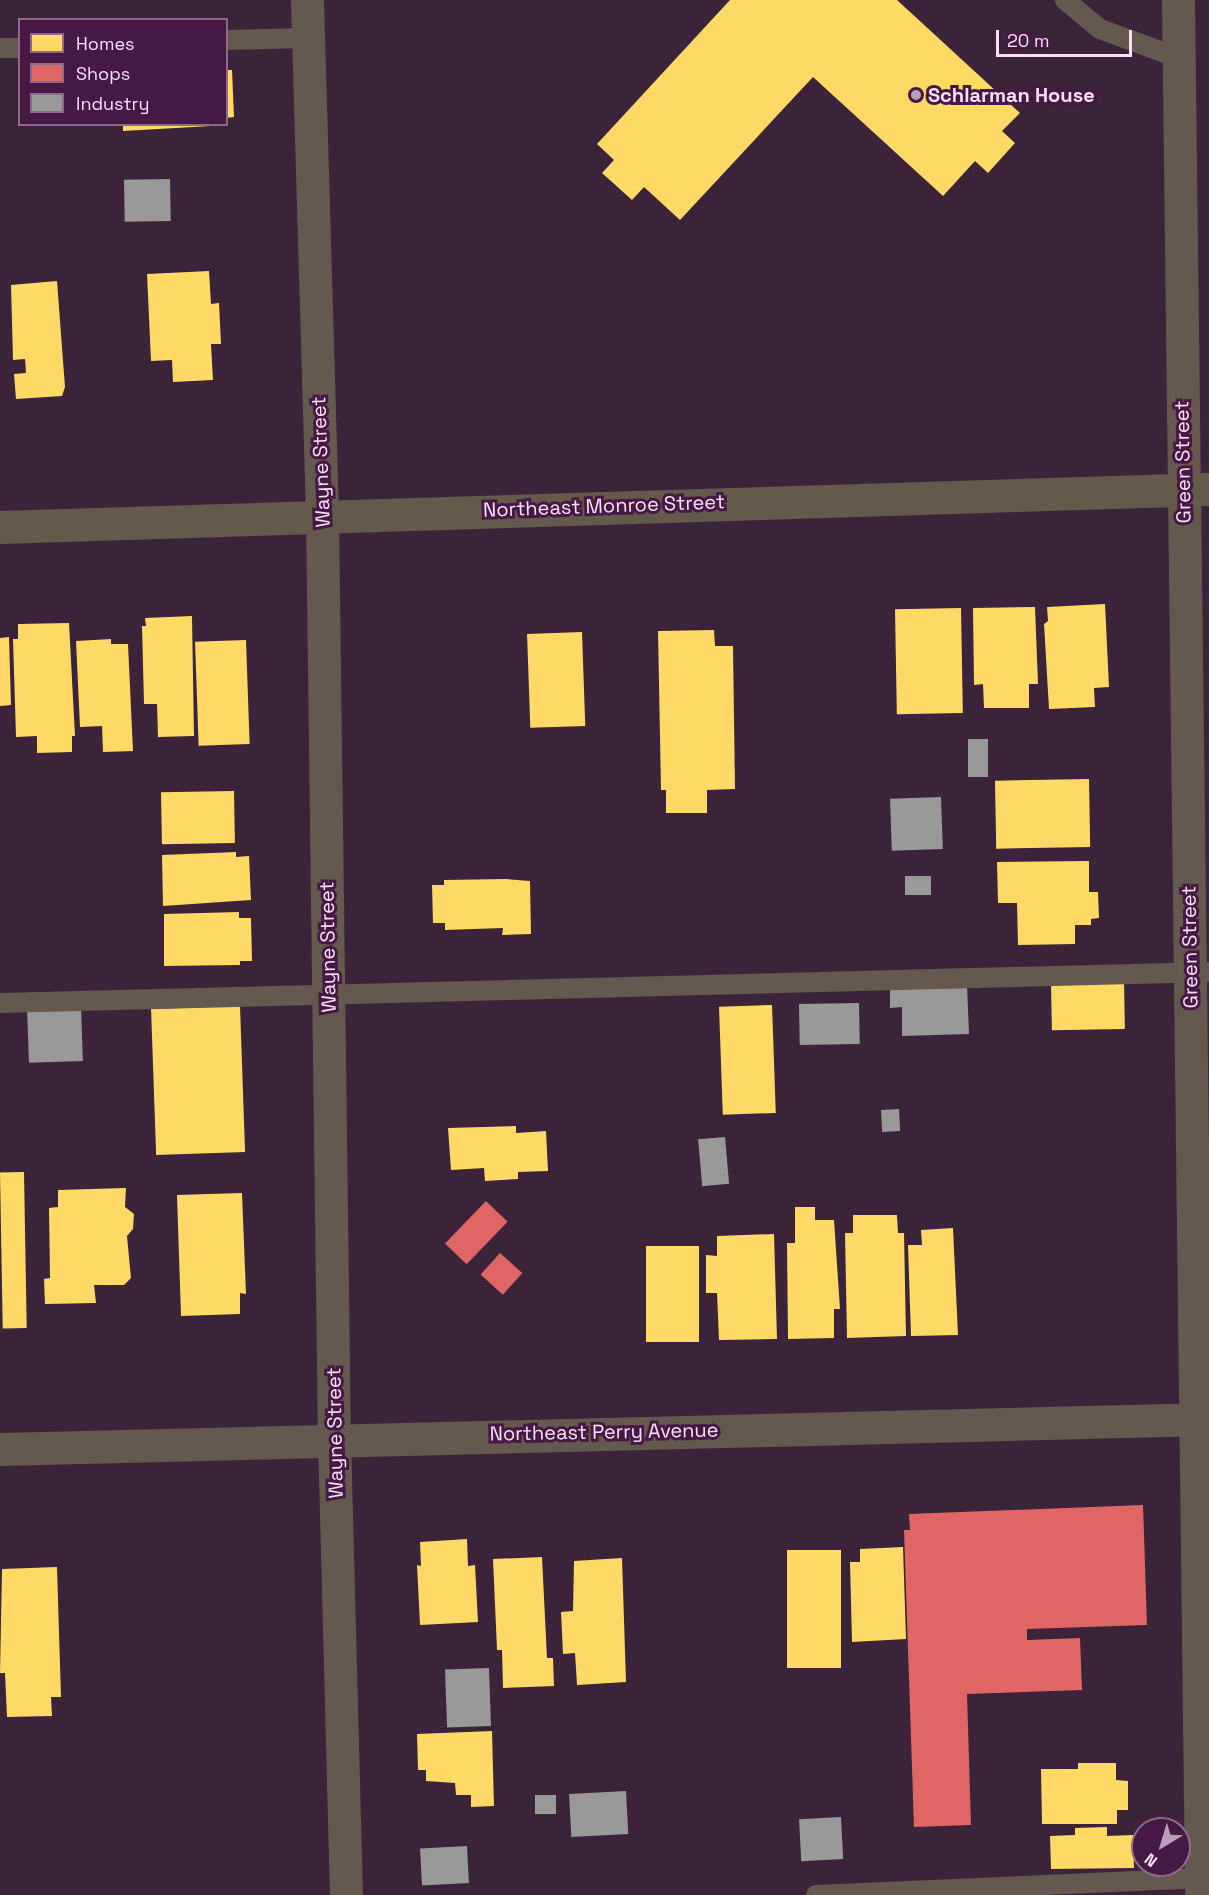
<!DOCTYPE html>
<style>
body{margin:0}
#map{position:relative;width:1209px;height:1895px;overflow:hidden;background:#3b233a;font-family:"Space Grotesk",sans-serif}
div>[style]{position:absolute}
.homes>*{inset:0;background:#ffd966;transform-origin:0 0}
.shops>*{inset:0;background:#e06666;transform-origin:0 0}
.industry>*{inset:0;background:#999;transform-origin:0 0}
.lane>*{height:20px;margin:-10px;padding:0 10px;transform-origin:10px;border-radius:10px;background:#65584e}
.street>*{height:33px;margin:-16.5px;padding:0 16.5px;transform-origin:16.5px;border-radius:16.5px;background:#65584e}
.secondary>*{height:33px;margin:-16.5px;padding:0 16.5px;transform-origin:16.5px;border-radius:16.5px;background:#64594b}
.dots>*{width:16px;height:16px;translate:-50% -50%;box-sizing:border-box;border:3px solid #451943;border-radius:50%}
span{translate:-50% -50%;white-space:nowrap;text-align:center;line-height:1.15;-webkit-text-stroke:6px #451943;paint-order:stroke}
.poi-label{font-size:20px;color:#fce0f9;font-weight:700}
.left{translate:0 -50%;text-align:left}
.street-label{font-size:20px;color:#fce0f9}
.legend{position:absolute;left:18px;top:18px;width:210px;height:108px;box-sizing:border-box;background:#451943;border:2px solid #8e698c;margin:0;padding:8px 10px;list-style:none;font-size:18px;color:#fce0f9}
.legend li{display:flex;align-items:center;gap:12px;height:30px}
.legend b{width:30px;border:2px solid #8e698c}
.north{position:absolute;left:1131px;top:1817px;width:60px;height:60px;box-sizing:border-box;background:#451943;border:2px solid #8e698c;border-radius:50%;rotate:218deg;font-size:16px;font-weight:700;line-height:24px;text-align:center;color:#fce0f9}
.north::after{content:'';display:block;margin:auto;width:21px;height:27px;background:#b89eb6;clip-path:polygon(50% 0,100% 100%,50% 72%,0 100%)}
.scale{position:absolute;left:996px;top:30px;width:136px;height:27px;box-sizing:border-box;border:3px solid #fce0f9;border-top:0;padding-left:8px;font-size:18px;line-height:21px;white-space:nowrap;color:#fce0f9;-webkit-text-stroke:4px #451943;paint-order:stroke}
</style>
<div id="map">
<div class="homes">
<div style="clip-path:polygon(730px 0,897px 0,1020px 113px,1002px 131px,1015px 143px,988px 173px,975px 161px,943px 196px,813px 77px,680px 220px,644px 187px,632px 200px,602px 173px,614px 160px,597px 144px)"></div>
<div style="clip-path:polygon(226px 70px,232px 70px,234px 117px,226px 118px)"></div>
<div style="clip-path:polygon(123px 124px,211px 124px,211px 126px,123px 131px)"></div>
<div style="clip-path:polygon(209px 271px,211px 304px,219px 303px,221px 344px,211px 344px,213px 380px,173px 382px,172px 360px,151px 361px,147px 274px)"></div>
<div style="clip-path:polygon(57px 281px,65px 387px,62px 396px,16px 399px,14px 374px,26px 373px,25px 359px,13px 360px,11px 285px)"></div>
<div style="clip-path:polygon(1105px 604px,1109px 687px,1094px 688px,1095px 707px,1049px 709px,1044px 624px,1048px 621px,1047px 607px)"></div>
<div style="clip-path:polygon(1035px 607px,1038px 684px,1029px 684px,1029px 708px,984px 708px,983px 684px,974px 685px,973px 608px)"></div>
<div style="left:961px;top:608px;width:105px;height:66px;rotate:89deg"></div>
<div style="clip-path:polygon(192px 616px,194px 736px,158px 737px,157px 704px,144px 704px,142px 626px,146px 626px,145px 618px)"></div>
<div style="clip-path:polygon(69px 623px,75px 736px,72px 736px,72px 752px,37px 753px,37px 736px,16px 737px,13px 639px,18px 639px,18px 624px)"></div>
<div style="clip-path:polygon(714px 630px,715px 646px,733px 646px,735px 789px,707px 790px,707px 813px,666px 813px,666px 790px,661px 790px,658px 631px)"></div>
<div style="left:582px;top:632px;width:94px;height:55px;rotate:88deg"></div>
<div style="clip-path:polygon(9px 637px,11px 705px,0 706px,0 638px)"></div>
<div style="clip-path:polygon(111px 639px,111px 644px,128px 644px,133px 751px,103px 752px,102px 726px,80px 727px,76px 641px)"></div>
<div style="left:246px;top:640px;width:104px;height:51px;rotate:88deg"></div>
<div style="left:1089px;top:779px;width:68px;height:94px;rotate:89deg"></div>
<div style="left:234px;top:791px;width:52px;height:73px;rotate:89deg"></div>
<div style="clip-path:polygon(236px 852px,236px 857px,249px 856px,251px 900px,163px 906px,162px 855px)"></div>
<div style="clip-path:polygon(1089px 861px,1089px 892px,1098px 892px,1099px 918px,1091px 919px,1091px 925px,1075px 925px,1075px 944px,1018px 945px,1017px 903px,998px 903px,997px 862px)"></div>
<div style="clip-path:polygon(506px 879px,530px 881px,531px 934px,502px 935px,503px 928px,445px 930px,445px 923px,433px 923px,432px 885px,444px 885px,444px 880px)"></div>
<div style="clip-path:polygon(239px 912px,239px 918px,251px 918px,252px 961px,240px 961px,240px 965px,164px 966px,164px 914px)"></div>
<div style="left:1124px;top:980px;width:49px;height:73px;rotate:89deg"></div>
<div style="left:772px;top:1005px;width:108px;height:53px;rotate:88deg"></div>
<div style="left:240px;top:1006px;width:146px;height:89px;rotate:88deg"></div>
<div style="clip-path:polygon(516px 1126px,516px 1133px,546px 1131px,548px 1171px,518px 1172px,518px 1179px,485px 1181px,484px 1168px,451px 1170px,448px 1128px)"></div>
<div style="left:24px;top:1172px;width:156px;height:24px;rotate:89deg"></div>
<div style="clip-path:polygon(126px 1188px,125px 1207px,134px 1214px,133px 1229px,127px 1236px,131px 1278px,124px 1285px,94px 1285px,96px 1303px,45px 1304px,44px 1279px,50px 1278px,49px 1208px,58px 1207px,58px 1190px)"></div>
<div style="clip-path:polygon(242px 1193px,246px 1294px,240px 1293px,240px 1314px,181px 1316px,177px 1195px)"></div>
<div style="clip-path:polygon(795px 1207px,815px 1207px,815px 1220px,834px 1220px,840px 1309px,834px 1309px,834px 1338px,788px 1339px,787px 1243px,795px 1243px)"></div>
<div style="clip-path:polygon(853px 1215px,897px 1215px,898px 1233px,904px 1233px,906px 1336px,847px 1338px,845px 1233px,853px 1233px)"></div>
<div style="clip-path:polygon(953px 1228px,958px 1335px,911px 1336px,908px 1245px,922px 1245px,921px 1230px)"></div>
<div style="clip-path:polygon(774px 1234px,777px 1339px,719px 1340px,717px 1293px,706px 1293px,706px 1255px,717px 1256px,717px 1236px)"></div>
<div style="left:646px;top:1246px;width:53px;height:96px"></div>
<div style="clip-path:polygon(467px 1539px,468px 1566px,475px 1565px,478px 1622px,420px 1625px,417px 1565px,421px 1566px,420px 1542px)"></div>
<div style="clip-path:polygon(903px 1547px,906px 1639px,852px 1642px,850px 1562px,860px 1562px,860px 1549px)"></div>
<div style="left:841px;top:1550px;width:118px;height:54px;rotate:90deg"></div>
<div style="clip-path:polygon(542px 1557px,547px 1658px,553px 1658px,554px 1686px,503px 1688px,502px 1650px,497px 1650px,493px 1559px)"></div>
<div style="clip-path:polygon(622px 1558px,626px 1682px,577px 1685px,575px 1653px,563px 1654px,561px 1612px,573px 1611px,574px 1561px)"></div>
<div style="clip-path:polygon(57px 1567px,61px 1697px,51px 1697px,52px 1716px,7px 1717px,5px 1673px,0 1673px,2px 1569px)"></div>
<div style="clip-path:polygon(492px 1731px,494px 1806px,471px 1807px,471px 1795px,456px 1795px,455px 1783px,426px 1781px,426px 1770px,418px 1770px,417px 1734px)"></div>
<div style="clip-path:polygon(1078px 1763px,1116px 1763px,1116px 1780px,1128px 1781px,1128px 1810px,1117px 1810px,1117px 1824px,1042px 1824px,1041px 1769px,1078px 1769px)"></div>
<div style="clip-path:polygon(1107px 1827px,1107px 1836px,1133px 1835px,1134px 1868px,1051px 1869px,1050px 1836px,1075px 1835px,1075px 1828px)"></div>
</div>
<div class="shops">
<div style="left:486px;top:1201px;width:30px;height:59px;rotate:44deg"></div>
<div style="left:500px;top:1253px;width:30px;height:29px;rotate:42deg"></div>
<div style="clip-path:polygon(1143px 1505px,1147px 1625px,1027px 1629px,1027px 1640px,1080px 1638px,1082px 1690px,967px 1694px,971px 1825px,914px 1827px,904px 1530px,910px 1530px,909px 1514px)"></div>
</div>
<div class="industry">
<div style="left:170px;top:179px;width:42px;height:46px;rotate:89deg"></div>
<div style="left:968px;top:739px;width:20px;height:38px"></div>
<div style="left:941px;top:797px;width:52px;height:51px;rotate:88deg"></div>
<div style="left:905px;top:876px;width:26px;height:19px"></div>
<div style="clip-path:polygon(967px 985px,969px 1034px,902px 1036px,902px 1007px,890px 1008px,890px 987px)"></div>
<div style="left:859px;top:1003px;width:41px;height:60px;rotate:89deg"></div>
<div style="left:81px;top:1006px;width:55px;height:54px;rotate:88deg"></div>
<div style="left:899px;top:1109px;width:22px;height:18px;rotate:87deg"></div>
<div style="left:725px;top:1137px;width:47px;height:27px;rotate:85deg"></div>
<div style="left:489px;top:1668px;width:58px;height:44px;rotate:88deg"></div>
<div style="left:626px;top:1791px;width:43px;height:57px;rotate:87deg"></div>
<div style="left:556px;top:1795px;width:19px;height:21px;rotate:90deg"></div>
<div style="left:841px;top:1817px;width:42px;height:42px;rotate:87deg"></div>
<div style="left:467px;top:1846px;width:37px;height:47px;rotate:87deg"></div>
</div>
<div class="lane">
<div style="left:1065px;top:0;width:45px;rotate:39.6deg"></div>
<div style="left:1100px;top:29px;width:84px;rotate:20.2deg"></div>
<div style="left:226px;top:40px;width:83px;rotate:-1.4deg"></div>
<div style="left:0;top:48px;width:20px"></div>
<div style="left:0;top:1003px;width:1209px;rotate:-1.47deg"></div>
<div style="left:816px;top:1895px;width:393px;rotate:-2.5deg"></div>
</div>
<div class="street">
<div style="left:307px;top:0;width:514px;rotate:88.33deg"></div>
<div style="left:322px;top:514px;width:924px;rotate:89.26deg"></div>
<div style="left:334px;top:1438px;width:457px;rotate:88.5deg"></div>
<div style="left:1178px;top:0;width:1895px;rotate:89.3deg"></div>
<div style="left:0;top:1449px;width:1209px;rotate:-1.42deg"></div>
</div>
<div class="secondary">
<div style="left:0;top:527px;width:1210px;rotate:-1.8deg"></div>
</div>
<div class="dots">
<div style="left:916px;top:95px;background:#b89eb6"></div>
</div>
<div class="poi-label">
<span class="left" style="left:928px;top:95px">Schlarman House</span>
</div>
<div class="street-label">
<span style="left:321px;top:462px;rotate:-92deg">Wayne Street</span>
<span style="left:1183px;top:462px;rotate:-91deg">Green Street</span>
<span style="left:604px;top:506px;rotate:-2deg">Northeast Monroe Street</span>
<span style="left:328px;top:947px;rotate:-91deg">Wayne Street</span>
<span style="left:1190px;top:947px;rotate:-91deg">Green Street</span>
<span style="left:604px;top:1432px;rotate:-1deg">Northeast Perry Avenue</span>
<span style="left:335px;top:1433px;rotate:-91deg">Wayne Street</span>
</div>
<ul class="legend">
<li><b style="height:16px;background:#ffd966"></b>Homes</li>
<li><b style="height:16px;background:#e06666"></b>Shops</li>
<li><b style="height:16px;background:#999"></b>Industry</li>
</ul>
<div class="north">N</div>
<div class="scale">20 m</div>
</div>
